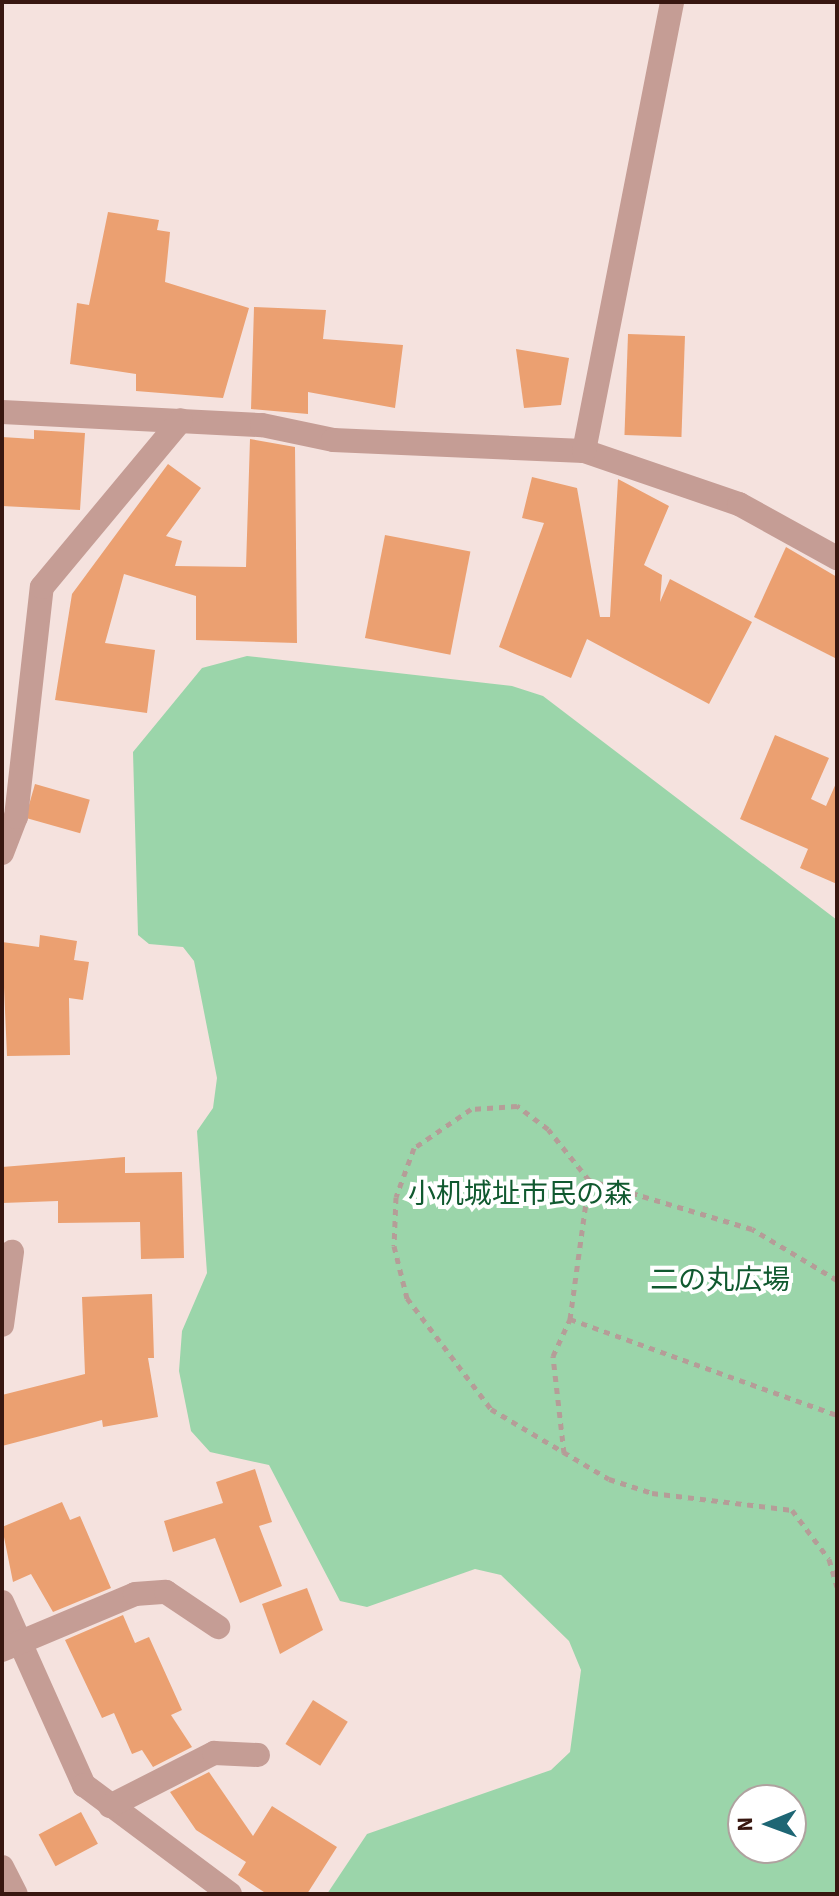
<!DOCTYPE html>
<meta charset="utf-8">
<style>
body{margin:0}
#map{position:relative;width:839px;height:1896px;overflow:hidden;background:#f5e2de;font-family:"Source Sans 3","Noto Sans JP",sans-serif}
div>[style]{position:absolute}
.green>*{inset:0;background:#9bd5aa}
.building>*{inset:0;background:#eba071;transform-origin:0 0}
.path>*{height:5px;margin-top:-2.5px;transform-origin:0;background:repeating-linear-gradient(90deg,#b59d98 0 6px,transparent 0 12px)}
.minor>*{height:24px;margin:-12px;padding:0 12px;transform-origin:12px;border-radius:12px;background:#c59d95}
.tertiary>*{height:24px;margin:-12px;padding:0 12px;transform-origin:12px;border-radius:12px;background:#c59d95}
span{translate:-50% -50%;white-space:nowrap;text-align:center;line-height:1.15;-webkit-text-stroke:8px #fff;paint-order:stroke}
.park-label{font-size:28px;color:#10592f}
.frame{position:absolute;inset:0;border:4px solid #381710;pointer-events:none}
.north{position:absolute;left:727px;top:1784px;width:80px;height:80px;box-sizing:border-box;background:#fff;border:2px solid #afa29f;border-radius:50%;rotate:269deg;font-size:22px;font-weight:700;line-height:32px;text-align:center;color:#381710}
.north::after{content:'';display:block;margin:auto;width:28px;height:36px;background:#1e6674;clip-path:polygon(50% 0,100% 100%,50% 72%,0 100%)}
</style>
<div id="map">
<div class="green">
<div style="clip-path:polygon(evenodd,247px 656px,512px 686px,543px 696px,837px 920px,837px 1894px,327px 1894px,367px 1834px,551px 1770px,570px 1752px,581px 1670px,569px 1641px,501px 1575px,475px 1569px,367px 1607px,340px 1601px,269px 1465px,210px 1452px,191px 1431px,179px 1371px,182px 1331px,207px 1273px,197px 1131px,213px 1108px,217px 1078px,194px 961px,183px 947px,149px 944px,138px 935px,133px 752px,202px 668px,247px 656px,743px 1800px,791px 1800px,791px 1848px,743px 1848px,743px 1800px)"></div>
</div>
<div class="building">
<div style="clip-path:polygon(108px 212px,159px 220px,157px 230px,170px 232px,165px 282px,249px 308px,223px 398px,136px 391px,136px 374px,70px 364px,77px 303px,89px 305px)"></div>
<div style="clip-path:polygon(254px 307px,326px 310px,323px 339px,403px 345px,395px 408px,308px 392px,308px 414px,251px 409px)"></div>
<div style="left:628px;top:334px;width:57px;height:101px;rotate:2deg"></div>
<div style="clip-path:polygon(516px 349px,569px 358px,561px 405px,524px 408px)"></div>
<div style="clip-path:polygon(34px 430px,85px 433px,80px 510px,2px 506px,2px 437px,34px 439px)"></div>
<div style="clip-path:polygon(250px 439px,295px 447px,297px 643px,196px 640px,196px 596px,124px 574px,105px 643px,155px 650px,147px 713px,55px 700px,72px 594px,168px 464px,201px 488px,166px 536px,182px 541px,175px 566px,246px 567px)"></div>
<div style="clip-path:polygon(532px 477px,577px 488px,600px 617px,610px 617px,618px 479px,669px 506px,644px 565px,662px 575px,660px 602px,670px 579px,752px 622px,709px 704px,587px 639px,571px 678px,499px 647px,544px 523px,522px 518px)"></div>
<div style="left:385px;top:535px;width:87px;height:105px;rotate:11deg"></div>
<div style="clip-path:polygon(786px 547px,837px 577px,837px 659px,754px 617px)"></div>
<div style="clip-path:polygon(775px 735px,829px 758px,811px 799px,826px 806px,837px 781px,837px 884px,800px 868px,808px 849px,740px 819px)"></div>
<div style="left:35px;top:784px;width:57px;height:35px;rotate:16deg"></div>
<div style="clip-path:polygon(40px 935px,77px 941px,74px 960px,89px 962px,83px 1000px,69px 998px,70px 1055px,7px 1056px,2px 942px,39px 947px)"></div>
<div style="clip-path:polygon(125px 1157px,125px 1173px,182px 1172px,184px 1258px,141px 1259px,140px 1222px,58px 1223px,58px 1201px,2px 1203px,2px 1167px)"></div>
<div style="clip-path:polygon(152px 1294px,154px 1358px,148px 1358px,158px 1417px,103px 1427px,102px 1420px,2px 1446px,2px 1395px,85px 1374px,82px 1297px)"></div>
<div style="clip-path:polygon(255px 1469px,272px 1522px,259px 1526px,282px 1586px,240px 1603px,215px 1538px,173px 1552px,164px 1521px,223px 1503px,216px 1482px)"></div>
<div style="clip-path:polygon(62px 1502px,70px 1520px,80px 1516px,111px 1588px,53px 1612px,31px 1574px,13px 1582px,2px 1527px)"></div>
<div style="clip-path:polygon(307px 1588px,323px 1630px,280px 1654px,262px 1604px)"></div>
<div style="clip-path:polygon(123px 1615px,135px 1643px,149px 1637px,182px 1710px,171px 1715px,192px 1747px,153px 1767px,142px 1750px,132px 1754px,114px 1713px,102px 1718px,65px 1640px)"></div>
<div style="left:313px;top:1700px;width:41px;height:52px;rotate:32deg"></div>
<div style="clip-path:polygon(209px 1772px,253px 1836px,272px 1806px,337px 1847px,307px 1894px,267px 1894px,238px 1875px,246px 1862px,196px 1830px,170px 1792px)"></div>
<div style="left:81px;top:1812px;width:36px;height:48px;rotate:62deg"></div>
</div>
<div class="path">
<div style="left:837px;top:1280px;width:99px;rotate:-149deg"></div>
<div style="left:752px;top:1229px;width:170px;rotate:-163.3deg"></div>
<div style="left:589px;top:1180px;width:65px;rotate:-128.8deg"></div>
<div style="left:548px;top:1129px;width:39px;rotate:-143deg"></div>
<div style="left:517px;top:1106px;width:46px;rotate:176.3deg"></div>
<div style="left:471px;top:1109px;width:69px;rotate:145.6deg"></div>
<div style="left:414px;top:1148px;width:52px;rotate:110.2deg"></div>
<div style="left:396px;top:1197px;width:49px;rotate:92.3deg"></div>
<div style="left:394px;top:1246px;width:54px;rotate:76deg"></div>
<div style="left:407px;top:1298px;width:139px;rotate:52.9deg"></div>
<div style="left:491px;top:1409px;width:137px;rotate:30.7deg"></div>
<div style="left:609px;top:1479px;width:45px;rotate:18deg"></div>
<div style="left:652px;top:1493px;width:141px;rotate:6.9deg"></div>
<div style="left:792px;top:1510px;width:61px;rotate:52.9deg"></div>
<div style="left:829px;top:1559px;width:29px;rotate:74deg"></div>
<div style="left:570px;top:1319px;width:284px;rotate:19.8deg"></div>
<div style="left:564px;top:1453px;width:98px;rotate:-96.5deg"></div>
<div style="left:553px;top:1356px;width:41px;rotate:-65.3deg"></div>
<div style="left:570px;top:1319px;width:140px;rotate:-82.2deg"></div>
</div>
<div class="minor">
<div style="left:2px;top:412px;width:260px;rotate:2.9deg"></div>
<div style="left:262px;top:425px;width:73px;rotate:11.9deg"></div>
<div style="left:333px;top:440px;width:251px;rotate:2.5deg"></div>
<div style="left:584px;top:451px;width:164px;rotate:18.9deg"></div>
<div style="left:739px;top:504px;width:112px;rotate:28.9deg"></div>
<div style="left:584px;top:451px;width:458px;rotate:-78.9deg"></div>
<div style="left:2px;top:853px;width:39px;rotate:-69deg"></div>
<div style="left:16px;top:817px;width:231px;rotate:-83.6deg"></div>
<div style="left:42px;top:587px;width:217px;rotate:-50.2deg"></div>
<div style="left:2px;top:1325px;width:74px;rotate:-82.2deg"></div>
<div style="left:2px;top:1602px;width:201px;rotate:65.9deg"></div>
<div style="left:84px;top:1785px;width:182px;rotate:36.7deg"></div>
<div style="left:2px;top:1650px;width:144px;rotate:-22.8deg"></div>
<div style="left:135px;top:1594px;width:31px;rotate:-4deg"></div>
<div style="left:166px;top:1592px;width:63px;rotate:33.9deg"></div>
<div style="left:110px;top:1806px;width:117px;rotate:-27deg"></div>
<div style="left:214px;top:1753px;width:44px;rotate:2.6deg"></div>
</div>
<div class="tertiary">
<div style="left:2px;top:1867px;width:30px;rotate:63deg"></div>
</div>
<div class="park-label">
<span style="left:520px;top:1194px">小机城址市民の森</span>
<span style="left:720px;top:1280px">二の丸広場</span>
</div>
<div class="frame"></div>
<div class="north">N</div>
</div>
